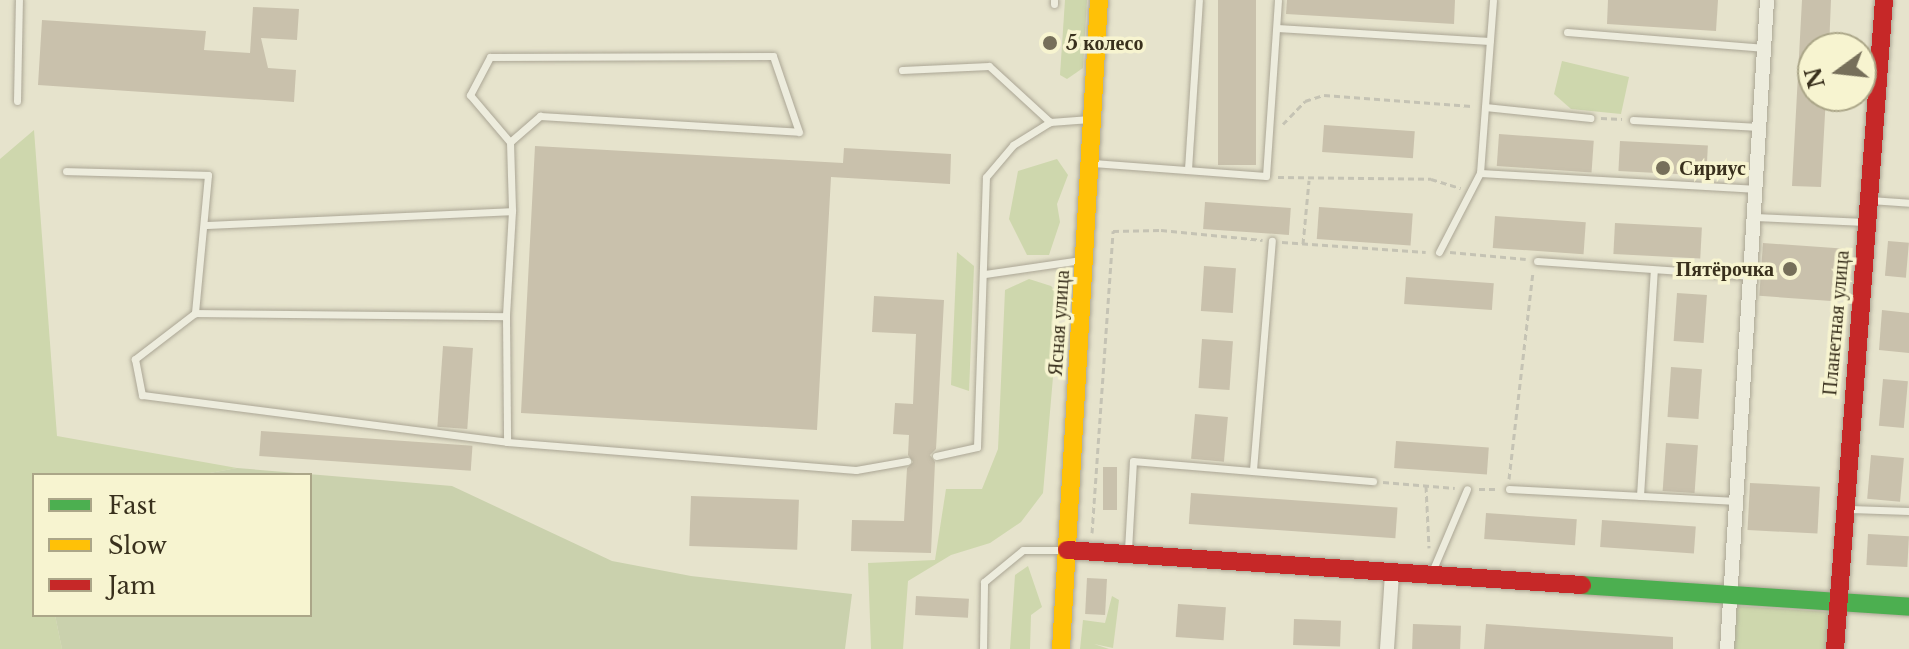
<!DOCTYPE html>
<meta charset="utf-8">
<style>
body{margin:0}
#map{position:relative;width:1909px;height:649px;overflow:hidden;background:#e6e3cc;font-family:"Libre Baskerville",serif}
div>[style]{position:absolute}
.green>*{inset:0;background:#ced7ad}
.cemetery>*{inset:0;background:#cad1ad}
.building>*{inset:0;background:#c9c1ac;transform-origin:0 0}
.path>*{height:3px;margin-top:-1.5px;transform-origin:0;background:repeating-linear-gradient(90deg,#c5c3b4 0 6px,transparent 0 10px)}
.roads{filter:drop-shadow(0 0 2px #aba695) drop-shadow(0 0 2px #aba695)}
.lane>*{height:7px;margin:-3.5px;padding:0 3.5px;transform-origin:3.5px;border-radius:3.5px;background:#edecdd}
.street>*{height:14px;margin:-7px;padding:0 7px;transform-origin:7px;border-radius:7px;background:#edecdd}
.fast>*{height:18px;margin:-9px;padding:0 9px;transform-origin:9px;border-radius:9px;background:#4caf50}
.slow>*{height:18px;margin:-9px;padding:0 9px;transform-origin:9px;border-radius:9px;background:#ffc107}
.jam>*{height:18px;margin:-9px;padding:0 9px;transform-origin:9px;border-radius:9px;background:#c62828}
.dots>*{width:22px;height:22px;translate:-50% -50%;box-sizing:border-box;border:4px solid #f7f4d0;border-radius:50%}
span{translate:-50% -50%;white-space:nowrap;text-align:center;line-height:1.15;-webkit-text-stroke:7px #f7f4d0;paint-order:stroke}
.poi-label{font-size:20px;color:#39301d;font-weight:700}
.left{translate:0 -50%;text-align:left}
.right{translate:-100% -50%;text-align:right}
.street-label{font-size:20px;color:#39301d}
.legend{position:absolute;left:32px;top:473px;width:280px;height:144px;box-sizing:border-box;background:#f7f4d0;border:2px solid #aba688;margin:0;padding:10px 14px;list-style:none;font-size:24px;color:#39301d}
.legend li{display:flex;align-items:center;gap:16px;height:40px}
.legend b{width:40px;border:2px solid #aba688}
.north{position:absolute;left:1797px;top:32px;width:80px;height:80px;box-sizing:border-box;background:#f7f4d0;border:2px solid #aba688;border-radius:50%;rotate:255deg;font-size:22px;font-weight:700;line-height:32px;text-align:center;color:#39301d}
.north::after{content:'';display:block;margin:auto;width:28px;height:36px;background:#766f5a;clip-path:polygon(50% 0,100% 100%,50% 72%,0 100%)}
</style>
<div id="map">
<div class="green">
<div style="clip-path:polygon(1065px 0,1087px 0,1083px 68px,1067px 79px,1060px 75px)"></div>
<div style="clip-path:polygon(1562px 61px,1629px 77px,1621px 114px,1571px 109px,1554px 94px)"></div>
<div style="clip-path:polygon(34px 130px,57px 436px,237px 468px,199px 475px,34px 475px,34px 615px,55px 615px,62px 649px,0 649px,0 159px)"></div>
<div style="clip-path:polygon(1057px 159px,1068px 175px,1057px 204px,1060px 222px,1049px 255px,1027px 255px,1009px 219px,1018px 171px)"></div>
<div style="clip-path:polygon(957px 252px,974px 266px,969px 391px,951px 385px)"></div>
<div style="clip-path:polygon(1029px 279px,1051px 286px,1060px 296px,1043px 493px,1021px 522px,990px 543px,951px 555px,908px 581px,903px 649px,871px 649px,868px 563px,935px 560px,946px 489px,982px 489px,998px 449px,1005px 290px)"></div>
<div style="clip-path:polygon(1028px 566px,1042px 607px,1031px 615px,1030px 649px,1010px 649px,1015px 575px)"></div>
<div style="clip-path:polygon(1112px 596px,1119px 600px,1113px 648px,1094px 644px,1109px 649px,1080px 649px,1083px 620px,1105px 623px)"></div>
<div style="clip-path:polygon(1735px 606px,1830px 612px,1828px 649px,1732px 649px)"></div>
</div>
<div class="cemetery">
<div style="clip-path:polygon(237px 468px,452px 486px,612px 561px,691px 576px,852px 594px,845px 649px,62px 649px,55px 615px,310px 615px,310px 475px,199px 475px)"></div>
</div>
<div class="building">
<div style="left:1218px;top:0;width:38px;height:165px"></div>
<div style="clip-path:polygon(1287px 0,1455px 0,1454px 24px,1286px 14px)"></div>
<div style="clip-path:polygon(1608px 0,1718px 0,1716px 31px,1607px 24px)"></div>
<div style="clip-path:polygon(1802px 0,1831px 0,1829px 48px,1813px 48px,1813px 96px,1826px 96px,1821px 187px,1792px 186px)"></div>
<div style="clip-path:polygon(253px 7px,299px 9px,297px 40px,261px 38px,268px 68px,296px 70px,294px 102px,38px 85px,42px 20px,206px 31px,204px 50px,250px 53px)"></div>
<div style="left:1324px;top:125px;width:91px;height:27px;rotate:4deg"></div>
<div style="left:1499px;top:134px;width:95px;height:32px;rotate:4deg"></div>
<div style="left:1620px;top:141px;width:88px;height:30px;rotate:3deg"></div>
<div style="clip-path:polygon(535px 146px,843px 163px,844px 148px,951px 154px,950px 184px,831px 177px,817px 430px,521px 413px)"></div>
<div style="left:1205px;top:202px;width:86px;height:27px;rotate:4deg"></div>
<div style="left:1319px;top:207px;width:94px;height:32px;rotate:4deg"></div>
<div style="left:1495px;top:216px;width:91px;height:32px;rotate:4deg"></div>
<div style="left:1615px;top:223px;width:87px;height:31px;rotate:3deg"></div>
<div style="left:1888px;top:241px;width:21px;height:35px;rotate:5deg"></div>
<div style="left:1763px;top:243px;width:79px;height:53px;rotate:4deg"></div>
<div style="left:1204px;top:266px;width:32px;height:45px;rotate:4deg"></div>
<div style="left:1406px;top:277px;width:88px;height:27px;rotate:4deg"></div>
<div style="left:1677px;top:293px;width:30px;height:48px;rotate:4deg"></div>
<div style="clip-path:polygon(874px 296px,944px 300px,936px 449px,930px 455px,935px 462px,931px 553px,851px 551px,852px 520px,904px 521px,907px 468px,913px 462px,908px 455px,909px 435px,893px 434px,895px 403px,913px 404px,916px 334px,872px 332px)"></div>
<div style="clip-path:polygon(1882px 310px,1909px 313px,1909px 353px,1879px 350px)"></div>
<div style="left:1202px;top:339px;width:31px;height:49px;rotate:4deg"></div>
<div style="left:443px;top:346px;width:30px;height:81px;rotate:4deg"></div>
<div style="left:1671px;top:367px;width:31px;height:50px;rotate:4deg"></div>
<div style="left:1883px;top:379px;width:25px;height:47px;rotate:5deg"></div>
<div style="left:1195px;top:414px;width:33px;height:45px;rotate:5deg"></div>
<div style="left:261px;top:431px;width:212px;height:25px;rotate:4deg"></div>
<div style="left:1396px;top:441px;width:93px;height:27px;rotate:4deg"></div>
<div style="left:1666px;top:443px;width:32px;height:48px;rotate:4deg"></div>
<div style="left:1871px;top:455px;width:33px;height:44px;rotate:5deg"></div>
<div style="left:1103px;top:467px;width:14px;height:43px"></div>
<div style="left:1750px;top:483px;width:70px;height:47px;rotate:3deg"></div>
<div style="left:1191px;top:493px;width:207px;height:31px;rotate:4deg"></div>
<div style="left:691px;top:496px;width:108px;height:50px;rotate:2deg"></div>
<div style="left:1486px;top:513px;width:91px;height:26px;rotate:4deg"></div>
<div style="left:1602px;top:520px;width:94px;height:27px;rotate:4deg"></div>
<div style="left:1868px;top:534px;width:41px;height:31px;rotate:3deg"></div>
<div style="left:1087px;top:578px;width:20px;height:36px;rotate:3deg"></div>
<div style="left:916px;top:596px;width:53px;height:19px;rotate:3deg"></div>
<div style="left:1178px;top:604px;width:48px;height:33px;rotate:4deg"></div>
<div style="left:1294px;top:619px;width:47px;height:26px;rotate:2deg"></div>
<div style="left:1413px;top:624px;width:48px;height:25px;rotate:2deg"></div>
<div style="clip-path:polygon(1486px 624px,1673px 637px,1673px 649px,1484px 649px)"></div>
</div>
<div class="path">
<div style="left:1601px;top:118px;width:21px;rotate:3deg"></div>
<div style="left:1283px;top:124px;width:32px;rotate:-46deg"></div>
<div style="left:1305px;top:101px;width:20px;rotate:-18deg"></div>
<div style="left:1324px;top:95px;width:148px;rotate:4.3deg"></div>
<div style="left:1278px;top:177px;width:153px;rotate:0.7deg"></div>
<div style="left:1431px;top:179px;width:31px;rotate:17deg"></div>
<div style="left:1282px;top:242px;width:144px;rotate:4deg"></div>
<div style="left:1303px;top:244px;width:64px;rotate:-84.6deg"></div>
<div style="left:1450px;top:252px;width:76px;rotate:5.3deg"></div>
<div style="left:1509px;top:479px;width:207px;rotate:-83.4deg"></div>
<div style="left:1383px;top:482px;width:72px;rotate:4.8deg"></div>
<div style="left:1426px;top:486px;width:62px;rotate:87.2deg"></div>
<div style="left:1479px;top:489px;width:20px"></div>
<div style="left:1092px;top:533px;width:303px;rotate:-86deg"></div>
<div style="left:1113px;top:231px;width:48px;rotate:-1.2deg"></div>
<div style="left:1161px;top:230px;width:102px;rotate:5.6deg"></div>
</div>
<div class="roads">
<div class="lane">
<div style="left:1054px;top:4px;width:4px;rotate:-90deg"></div>
<div style="left:1277px;top:28px;width:213px;rotate:3.5deg"></div>
<div style="left:1567px;top:32px;width:199px;rotate:4.6deg"></div>
<div style="left:902px;top:70px;width:87px;rotate:-2.6deg"></div>
<div style="left:989px;top:66px;width:83px;rotate:42.6deg"></div>
<div style="left:17px;top:101px;width:101px;rotate:-88.9deg"></div>
<div style="left:1485px;top:107px;width:106px;rotate:6deg"></div>
<div style="left:1633px;top:120px;width:126px;rotate:3.2deg"></div>
<div style="left:510px;top:142px;width:40px;rotate:-41deg"></div>
<div style="left:540px;top:116px;width:259px;rotate:3.5deg"></div>
<div style="left:799px;top:132px;width:80px;rotate:-108.9deg"></div>
<div style="left:773px;top:56px;width:283px;rotate:179.8deg"></div>
<div style="left:490px;top:57px;width:43px;rotate:117.8deg"></div>
<div style="left:470px;top:95px;width:62px;rotate:49.6deg"></div>
<div style="left:510px;top:142px;width:69px;rotate:88.3deg"></div>
<div style="left:1093px;top:163px;width:173px;rotate:4.3deg"></div>
<div style="left:1266px;top:176px;width:176px;rotate:-86.1deg"></div>
<div style="left:1188px;top:169px;width:169px;rotate:-86.3deg"></div>
<div style="left:66px;top:171px;width:142px;rotate:1.6deg"></div>
<div style="left:208px;top:175px;width:139px;rotate:95.4deg"></div>
<div style="left:195px;top:313px;width:76px;rotate:142.5deg"></div>
<div style="left:135px;top:359px;width:37px;rotate:79deg"></div>
<div style="left:142px;top:395px;width:368px;rotate:7.3deg"></div>
<div style="left:507px;top:442px;width:350px;rotate:4.6deg"></div>
<div style="left:856px;top:470px;width:52px;rotate:-10deg"></div>
<div style="left:1480px;top:173px;width:278px;rotate:3.3deg"></div>
<div style="left:1870px;top:200px;width:39px;rotate:4deg"></div>
<div style="left:1755px;top:217px;width:110px;rotate:2.6deg"></div>
<div style="left:205px;top:225px;width:307px;rotate:-2.6deg"></div>
<div style="left:512px;top:211px;width:105px;rotate:93.3deg"></div>
<div style="left:1439px;top:252px;width:89px;rotate:-62.6deg"></div>
<div style="left:1480px;top:173px;width:173px;rotate:-85.7deg"></div>
<div style="left:1537px;top:261px;width:213px;rotate:4deg"></div>
<div style="left:985px;top:274px;width:97px;rotate:-8.3deg"></div>
<div style="left:195px;top:313px;width:311px;rotate:0.6deg"></div>
<div style="left:506px;top:316px;width:126px;rotate:89.5deg"></div>
<div style="left:936px;top:456px;width:42px;rotate:-12.4deg"></div>
<div style="left:977px;top:447px;width:270px;rotate:-88.1deg"></div>
<div style="left:986px;top:177px;width:42px;rotate:-49.8deg"></div>
<div style="left:1013px;top:145px;width:44px;rotate:-31.9deg"></div>
<div style="left:1050px;top:122px;width:40px;rotate:-4.3deg"></div>
<div style="left:1253px;top:470px;width:230px;rotate:-85.3deg"></div>
<div style="left:1509px;top:489px;width:228px;rotate:3deg"></div>
<div style="left:1640px;top:496px;width:226px;rotate:-86.5deg"></div>
<div style="left:1850px;top:509px;width:59px;rotate:1.9deg"></div>
<div style="left:1128px;top:550px;width:89px;rotate:-86.8deg"></div>
<div style="left:1133px;top:461px;width:241px;rotate:4.8deg"></div>
<div style="left:1431px;top:574px;width:92px;rotate:-67deg"></div>
<div style="left:983px;top:649px;width:67px;rotate:-89.1deg"></div>
<div style="left:984px;top:582px;width:50px;rotate:-39.4deg"></div>
<div style="left:1023px;top:550px;width:42px"></div>
</div>
<div class="street">
<div style="left:1387px;top:649px;width:76px;rotate:-86.2deg"></div>
<div style="left:1727px;top:649px;width:650px;rotate:-86.47deg"></div>
</div>
<div class="fast">
<div style="left:1582px;top:585px;width:328px;rotate:3.8deg"></div>
</div>
<div class="slow">
<div style="left:1061px;top:649px;width:650px;rotate:-86.65deg"></div>
</div>
<div class="jam">
<div style="left:1067px;top:550px;width:516px;rotate:3.89deg"></div>
<div style="left:1835px;top:649px;width:651px;rotate:-85.68deg"></div>
</div>
</div>
<div class="dots">
<div style="left:1050px;top:43px;background:#766f5a"></div>
<div style="left:1663px;top:168px;background:#766f5a"></div>
<div style="left:1790px;top:269px;background:#766f5a"></div>
</div>
<div class="poi-label">
<span class="left" style="left:1066px;top:43px">5 колесо</span>
<span class="left" style="left:1679px;top:168px">Сириус</span>
<span class="right" style="left:1774px;top:269px">Пятёрочка</span>
</div>
<div class="street-label">
<span style="left:1059px;top:323px;rotate:-86deg">Ясная улица</span>
<span style="left:1836px;top:323px;rotate:-85deg">Планетная улица</span>
</div>
<ul class="legend">
<li><b style="height:10px;background:#4caf50"></b>Fast</li>
<li><b style="height:10px;background:#ffc107"></b>Slow</li>
<li><b style="height:10px;background:#c62828"></b>Jam</li>
</ul>
<div class="north">N</div>
</div>
